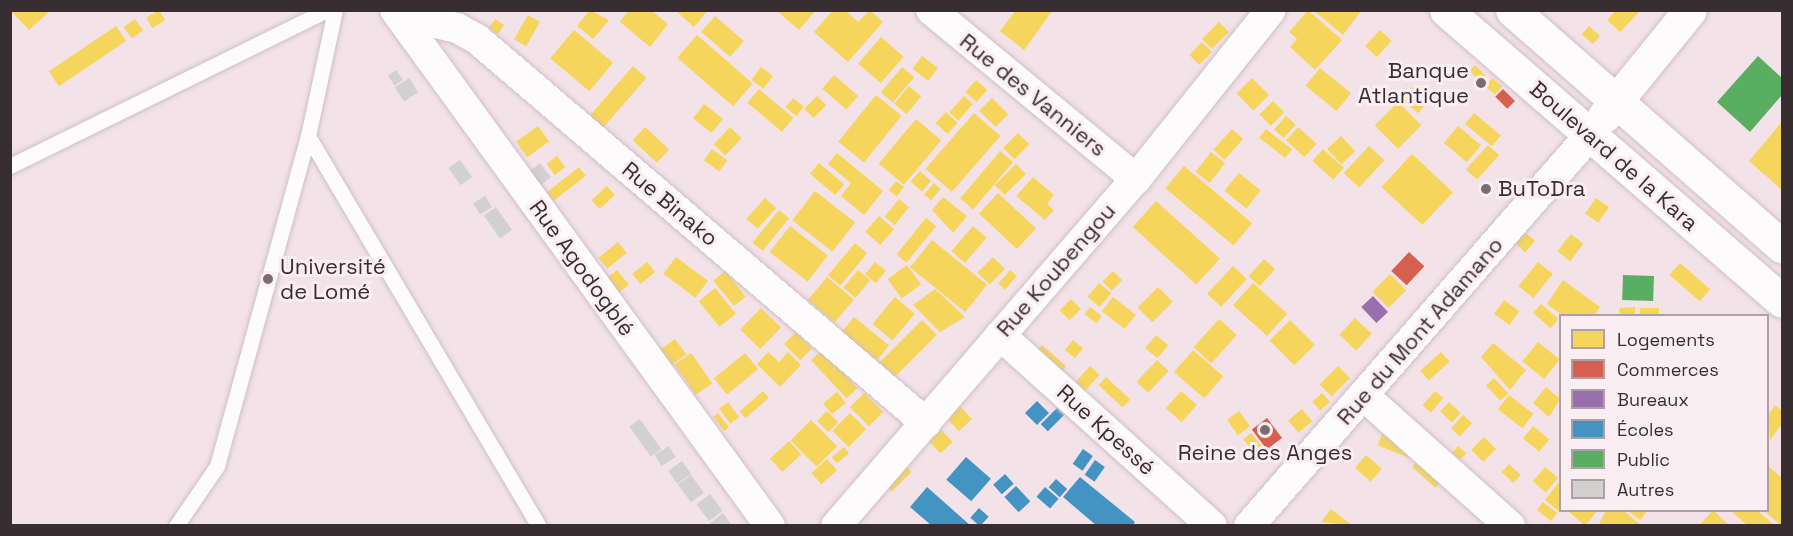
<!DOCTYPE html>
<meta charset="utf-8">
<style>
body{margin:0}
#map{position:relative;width:1793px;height:536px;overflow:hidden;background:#f4e2e9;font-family:"Space Grotesk",sans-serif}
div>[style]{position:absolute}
.homes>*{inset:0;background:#f6d55c;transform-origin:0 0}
.shops>*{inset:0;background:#d6604d;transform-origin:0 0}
.offices>*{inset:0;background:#9970ab;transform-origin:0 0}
.schools>*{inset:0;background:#4393c3;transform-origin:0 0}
.public>*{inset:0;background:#5aae61;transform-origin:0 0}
.building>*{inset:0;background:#d3d0d0;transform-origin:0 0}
.roads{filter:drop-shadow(0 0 2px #cdc0c5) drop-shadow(0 0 2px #cdc0c5)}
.lane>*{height:15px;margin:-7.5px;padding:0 7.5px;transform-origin:7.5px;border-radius:7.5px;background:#fdfbfc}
.street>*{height:30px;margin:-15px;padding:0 15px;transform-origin:15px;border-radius:15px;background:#fdfbfc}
.secondary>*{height:33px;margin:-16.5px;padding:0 16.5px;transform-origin:16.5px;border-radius:16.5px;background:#fdfbfc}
.dots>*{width:16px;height:16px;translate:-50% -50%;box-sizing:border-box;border:3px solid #fbeef3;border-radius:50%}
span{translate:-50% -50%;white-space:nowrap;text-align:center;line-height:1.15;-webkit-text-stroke:6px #fbeef3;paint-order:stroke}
.poi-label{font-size:22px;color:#382d31}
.right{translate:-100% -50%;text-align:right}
.left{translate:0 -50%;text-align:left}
.street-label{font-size:22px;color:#382d31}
.frame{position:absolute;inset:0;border:12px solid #382d31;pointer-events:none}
.legend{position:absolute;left:1559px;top:314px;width:210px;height:198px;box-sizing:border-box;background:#fbeef3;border:2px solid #ada1a5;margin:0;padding:8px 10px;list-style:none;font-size:18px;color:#382d31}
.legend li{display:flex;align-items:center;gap:12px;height:30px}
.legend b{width:30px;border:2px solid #ada1a5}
</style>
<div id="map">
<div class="homes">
<div style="clip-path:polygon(10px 10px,46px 10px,48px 13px,29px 30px)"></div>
<div style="left:159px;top:10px;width:12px;height:15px;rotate:59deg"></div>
<div style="clip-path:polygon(590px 10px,609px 20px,593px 39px,577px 26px)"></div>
<div style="clip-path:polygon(629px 10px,651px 10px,668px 24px,650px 47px,620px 22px)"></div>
<div style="clip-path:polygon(675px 10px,708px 10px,694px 27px)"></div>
<div style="clip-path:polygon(776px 10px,816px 10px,799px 30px)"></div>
<div style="clip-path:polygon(833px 10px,845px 10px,858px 22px,870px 10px,883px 22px,848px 62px,814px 32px)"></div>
<div style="clip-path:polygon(1016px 10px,1053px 10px,1024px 50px,1000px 31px)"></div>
<div style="clip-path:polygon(1308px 10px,1342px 40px,1315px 70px,1290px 47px,1297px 39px,1289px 32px)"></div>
<div style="clip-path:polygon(1313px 10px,1362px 10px,1343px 35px)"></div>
<div style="clip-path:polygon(1616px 10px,1641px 10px,1620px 32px,1607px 20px)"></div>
<div style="left:528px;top:15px;width:14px;height:28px;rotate:30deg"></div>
<div style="left:715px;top:16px;width:38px;height:21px;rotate:41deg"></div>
<div style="left:135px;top:19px;width:14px;height:14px;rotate:54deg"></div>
<div style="left:495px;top:19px;width:11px;height:11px;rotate:34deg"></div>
<div style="left:1219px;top:22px;width:14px;height:24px;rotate:45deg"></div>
<div style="left:116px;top:26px;width:18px;height:81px;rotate:56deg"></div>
<div style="left:1589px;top:26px;width:15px;height:11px;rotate:42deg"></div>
<div style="left:574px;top:30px;width:51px;height:37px;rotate:40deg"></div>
<div style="left:1380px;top:30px;width:16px;height:22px;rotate:43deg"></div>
<div style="left:697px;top:35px;width:74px;height:30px;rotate:41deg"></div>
<div style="left:881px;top:37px;width:30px;height:35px;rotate:41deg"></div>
<div style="left:1202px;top:42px;width:14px;height:18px;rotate:45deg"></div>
<div style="left:922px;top:56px;width:20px;height:16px;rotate:37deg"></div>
<div style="left:1475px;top:65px;width:16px;height:8px;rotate:45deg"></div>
<div style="left:633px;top:66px;width:18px;height:67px;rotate:41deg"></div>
<div style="left:761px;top:67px;width:15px;height:16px;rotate:37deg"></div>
<div style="left:902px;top:67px;width:16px;height:33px;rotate:40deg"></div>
<div style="left:1320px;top:68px;width:40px;height:23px;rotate:39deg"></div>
<div style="left:834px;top:75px;width:32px;height:18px;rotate:41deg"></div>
<div style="left:1252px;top:78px;width:24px;height:22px;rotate:45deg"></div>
<div style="left:1492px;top:78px;width:13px;height:11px;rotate:39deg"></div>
<div style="left:976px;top:80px;width:15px;height:16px;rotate:42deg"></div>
<div style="left:909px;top:86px;width:16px;height:23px;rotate:40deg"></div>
<div style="left:1414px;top:86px;width:21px;height:18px;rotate:41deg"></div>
<div style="left:759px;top:89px;width:45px;height:18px;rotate:40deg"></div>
<div style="left:876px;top:95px;width:33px;height:60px;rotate:39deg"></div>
<div style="left:817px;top:96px;width:13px;height:18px;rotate:45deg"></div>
<div style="left:964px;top:96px;width:12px;height:22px;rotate:42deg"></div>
<div style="left:793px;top:98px;width:14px;height:12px;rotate:39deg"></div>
<div style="left:992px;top:98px;width:23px;height:18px;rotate:45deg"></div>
<div style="left:1273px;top:101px;width:16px;height:19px;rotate:45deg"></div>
<div style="left:1398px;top:102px;width:33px;height:33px;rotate:45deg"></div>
<div style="left:704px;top:104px;width:24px;height:18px;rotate:38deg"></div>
<div style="left:946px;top:112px;width:16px;height:15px;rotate:43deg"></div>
<div style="left:974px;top:113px;width:35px;height:74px;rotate:41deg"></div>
<div style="left:1474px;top:113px;width:35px;height:14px;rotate:40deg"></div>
<div style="left:1286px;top:116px;width:13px;height:18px;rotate:42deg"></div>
<div style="left:916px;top:119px;width:33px;height:58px;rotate:40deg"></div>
<div style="clip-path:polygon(1782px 122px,1782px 190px,1749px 161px)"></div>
<div style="left:538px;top:126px;width:19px;height:27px;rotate:54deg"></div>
<div style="left:1458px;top:126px;width:30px;height:22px;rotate:40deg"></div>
<div style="left:645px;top:127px;width:33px;height:18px;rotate:43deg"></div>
<div style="left:730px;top:127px;width:16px;height:24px;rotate:43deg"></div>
<div style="left:1298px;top:127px;width:25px;height:18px;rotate:42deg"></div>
<div style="left:1232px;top:129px;width:15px;height:28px;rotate:42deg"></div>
<div style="left:1266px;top:129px;width:33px;height:11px;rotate:38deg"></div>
<div style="left:1018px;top:133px;width:16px;height:21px;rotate:45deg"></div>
<div style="left:1341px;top:136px;width:21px;height:19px;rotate:47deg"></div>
<div style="left:1488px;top:145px;width:15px;height:33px;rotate:42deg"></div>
<div style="left:1369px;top:146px;width:21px;height:37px;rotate:43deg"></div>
<div style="left:712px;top:149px;width:19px;height:14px;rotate:36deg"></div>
<div style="left:1323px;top:149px;width:28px;height:16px;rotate:42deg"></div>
<div style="left:1000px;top:151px;width:17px;height:62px;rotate:40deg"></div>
<div style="left:1211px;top:152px;width:18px;height:25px;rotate:38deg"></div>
<div style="clip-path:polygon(837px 153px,883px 191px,864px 215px,841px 196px,851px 183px,828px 164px)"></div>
<div style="left:1412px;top:154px;width:56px;height:45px;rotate:43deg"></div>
<div style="left:557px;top:156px;width:14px;height:13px;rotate:54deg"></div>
<div style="left:819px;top:163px;width:33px;height:14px;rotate:40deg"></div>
<div style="left:1016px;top:164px;width:14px;height:30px;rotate:45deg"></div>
<div style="left:1184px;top:166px;width:89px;height:29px;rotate:40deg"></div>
<div style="left:579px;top:167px;width:11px;height:41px;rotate:52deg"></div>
<div style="left:920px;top:171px;width:15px;height:14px;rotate:42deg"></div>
<div style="left:1239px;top:173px;width:28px;height:23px;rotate:39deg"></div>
<div style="clip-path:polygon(1033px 177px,1054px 195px,1047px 204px,1054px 210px,1045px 220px,1016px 196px)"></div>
<div style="left:896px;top:181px;width:10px;height:12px;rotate:37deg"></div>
<div style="left:934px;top:183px;width:9px;height:15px;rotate:41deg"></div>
<div style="left:607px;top:186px;width:12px;height:21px;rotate:48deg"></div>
<div style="left:815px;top:191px;width:51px;height:37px;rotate:38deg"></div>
<div style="left:998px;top:193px;width:52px;height:28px;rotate:43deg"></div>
<div style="clip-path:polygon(943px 197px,967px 216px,953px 233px,932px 210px)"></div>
<div style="left:765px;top:198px;width:15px;height:28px;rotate:42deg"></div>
<div style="left:1596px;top:198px;width:16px;height:19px;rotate:35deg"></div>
<div style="left:899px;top:199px;width:13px;height:23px;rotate:39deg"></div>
<div style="left:1156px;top:201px;width:86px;height:35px;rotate:42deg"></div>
<div style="left:779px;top:210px;width:13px;height:42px;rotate:39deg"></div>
<div style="left:879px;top:216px;width:20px;height:21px;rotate:41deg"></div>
<div style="left:926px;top:218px;width:13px;height:47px;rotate:39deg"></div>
<div style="left:790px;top:226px;width:48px;height:33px;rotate:38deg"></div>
<div style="left:973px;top:226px;width:18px;height:33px;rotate:41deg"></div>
<div style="left:1524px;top:231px;width:15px;height:15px;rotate:42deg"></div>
<div style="left:1571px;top:234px;width:16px;height:22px;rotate:38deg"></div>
<div style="left:932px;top:240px;width:71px;height:35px;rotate:39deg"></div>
<div style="left:618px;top:242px;width:14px;height:25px;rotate:51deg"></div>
<div style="left:855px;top:243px;width:16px;height:42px;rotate:40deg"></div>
<div style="left:676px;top:257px;width:40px;height:21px;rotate:37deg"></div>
<div style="left:993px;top:257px;width:17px;height:22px;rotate:45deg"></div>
<div style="left:1264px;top:259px;width:15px;height:23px;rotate:42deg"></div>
<div style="left:647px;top:262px;width:13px;height:19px;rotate:51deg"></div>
<div style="left:875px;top:262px;width:14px;height:16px;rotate:39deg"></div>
<div style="left:1538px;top:262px;width:19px;height:31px;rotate:39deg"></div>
<div style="left:1680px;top:263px;width:40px;height:16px;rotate:41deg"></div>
<div style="left:907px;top:265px;width:24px;height:24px;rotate:54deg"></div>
<div style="left:1233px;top:266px;width:19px;height:38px;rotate:43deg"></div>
<div style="left:617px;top:270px;width:19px;height:20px;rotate:51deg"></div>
<div style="left:858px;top:270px;width:16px;height:23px;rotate:40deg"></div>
<div style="left:1010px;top:270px;width:9px;height:18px;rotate:41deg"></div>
<div style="left:725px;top:271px;width:33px;height:15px;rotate:51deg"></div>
<div style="left:1113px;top:271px;width:13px;height:15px;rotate:45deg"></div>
<div style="left:1390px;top:274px;width:23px;height:25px;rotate:45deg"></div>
<div style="left:827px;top:277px;width:35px;height:30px;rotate:40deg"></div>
<div style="clip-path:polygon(1563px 280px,1600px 307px,1594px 316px,1563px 316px,1547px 304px)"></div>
<div style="left:1099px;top:283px;width:16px;height:18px;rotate:40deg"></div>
<div style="left:1253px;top:283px;width:46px;height:30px;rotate:42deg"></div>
<div style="left:1158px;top:287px;width:21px;height:29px;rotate:45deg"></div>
<div style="left:715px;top:288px;width:33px;height:21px;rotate:51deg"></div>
<div style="clip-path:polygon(935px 289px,965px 317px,940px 332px,913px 305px)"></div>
<div style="left:895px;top:297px;width:26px;height:35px;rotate:40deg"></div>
<div style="left:1113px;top:297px;width:29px;height:18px;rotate:38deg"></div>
<div style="left:1071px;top:299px;width:14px;height:16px;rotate:45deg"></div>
<div style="left:1504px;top:300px;width:19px;height:17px;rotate:36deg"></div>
<div style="left:1541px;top:304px;width:23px;height:12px;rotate:41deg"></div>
<div style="left:1090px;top:307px;width:15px;height:9px;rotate:37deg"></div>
<div style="clip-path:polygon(1635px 307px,1635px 316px,1620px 316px,1619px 308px)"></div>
<div style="left:761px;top:308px;width:28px;height:30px;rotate:44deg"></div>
<div style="left:1640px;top:308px;width:19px;height:8px"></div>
<div style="left:854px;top:317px;width:45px;height:31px;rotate:39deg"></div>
<div style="left:1355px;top:318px;width:23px;height:23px;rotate:43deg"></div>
<div style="left:1219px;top:319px;width:24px;height:38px;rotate:42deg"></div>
<div style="left:922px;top:320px;width:21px;height:71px;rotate:45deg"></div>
<div style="left:1290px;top:320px;width:35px;height:29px;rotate:45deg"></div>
<div style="left:796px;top:332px;width:23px;height:17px;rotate:45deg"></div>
<div style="left:1156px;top:335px;width:16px;height:17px;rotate:40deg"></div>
<div style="left:675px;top:339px;width:19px;height:18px;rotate:54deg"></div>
<div style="left:1073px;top:340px;width:13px;height:13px;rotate:39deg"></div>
<div style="left:1538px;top:342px;width:28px;height:25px;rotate:39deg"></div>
<div style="clip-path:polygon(1493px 343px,1526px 370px,1510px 390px,1481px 357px)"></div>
<div style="left:1042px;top:345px;width:32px;height:17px;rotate:41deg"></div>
<div style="left:822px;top:350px;width:52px;height:15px;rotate:47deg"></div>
<div style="left:1193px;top:350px;width:40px;height:29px;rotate:41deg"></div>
<div style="clip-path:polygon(768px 352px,779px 362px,788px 352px,801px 365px,780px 387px,757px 364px)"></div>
<div style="left:1441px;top:352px;width:13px;height:28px;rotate:48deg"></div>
<div style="left:691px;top:353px;width:37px;height:20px;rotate:55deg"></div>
<div style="left:745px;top:353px;width:21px;height:40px;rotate:51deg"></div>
<div style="left:1157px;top:360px;width:16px;height:30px;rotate:43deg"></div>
<div style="left:1090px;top:366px;width:13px;height:23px;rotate:42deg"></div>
<div style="left:1338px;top:366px;width:17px;height:26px;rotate:45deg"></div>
<div style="left:1106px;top:377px;width:33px;height:11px;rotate:43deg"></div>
<div style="left:1494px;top:378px;width:21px;height:11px;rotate:47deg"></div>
<div style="clip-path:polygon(1546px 387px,1560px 399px,1549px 417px,1533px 403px)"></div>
<div style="left:763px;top:391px;width:9px;height:31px;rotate:49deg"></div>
<div style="left:1181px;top:391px;width:21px;height:23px;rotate:41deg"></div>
<div style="left:1435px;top:391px;width:11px;height:19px;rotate:41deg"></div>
<div style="left:837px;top:392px;width:14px;height:18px;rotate:51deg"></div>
<div style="left:864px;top:393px;width:27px;height:20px;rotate:45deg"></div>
<div style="left:1322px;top:393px;width:12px;height:13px;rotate:48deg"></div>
<div style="left:1509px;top:395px;width:31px;height:18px;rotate:38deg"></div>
<div style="left:728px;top:402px;width:19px;height:11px;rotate:54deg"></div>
<div style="left:1449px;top:402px;width:16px;height:13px;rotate:43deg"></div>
<div style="left:957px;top:403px;width:22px;height:18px;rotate:47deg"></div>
<div style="clip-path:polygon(1775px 405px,1782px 411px,1782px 424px,1770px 440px,1768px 415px)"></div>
<div style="left:1302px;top:409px;width:16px;height:18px;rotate:50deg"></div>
<div style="left:827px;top:411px;width:16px;height:14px;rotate:45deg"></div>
<div style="left:1239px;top:411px;width:19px;height:15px;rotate:54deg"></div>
<div style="left:718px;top:413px;width:18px;height:6px;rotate:52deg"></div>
<div style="left:850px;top:413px;width:23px;height:25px;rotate:45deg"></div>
<div style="left:1463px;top:415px;width:12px;height:18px;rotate:42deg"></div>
<div style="left:811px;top:420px;width:37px;height:29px;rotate:45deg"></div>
<div style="left:935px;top:423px;width:26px;height:17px;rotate:47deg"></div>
<div style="left:1533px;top:426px;width:21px;height:16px;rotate:39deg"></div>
<div style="left:1251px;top:433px;width:22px;height:10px;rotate:51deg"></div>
<div style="left:1382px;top:434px;width:35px;height:12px;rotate:22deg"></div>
<div style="left:1484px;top:437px;width:17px;height:18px;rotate:45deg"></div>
<div style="left:789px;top:441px;width:18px;height:26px;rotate:47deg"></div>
<div style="left:1458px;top:446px;width:11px;height:9px;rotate:41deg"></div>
<div style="left:844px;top:447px;width:8px;height:16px;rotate:50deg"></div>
<div style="left:1366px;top:455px;width:21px;height:17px;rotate:41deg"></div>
<div style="left:1423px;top:455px;width:31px;height:16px;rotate:42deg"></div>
<div style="left:827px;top:459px;width:15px;height:21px;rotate:48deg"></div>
<div style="left:1509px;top:464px;width:16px;height:11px;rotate:43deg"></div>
<div style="left:906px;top:466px;width:8px;height:28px;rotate:45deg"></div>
<div style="clip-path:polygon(1768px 466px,1782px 478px,1782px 526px,1763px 510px)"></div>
<div style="left:1545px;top:467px;width:17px;height:19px;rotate:40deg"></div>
<div style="clip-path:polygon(1560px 481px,1560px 512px,1545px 500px)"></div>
<div style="left:1543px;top:502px;width:18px;height:10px;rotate:38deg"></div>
<div style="clip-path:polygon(1331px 509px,1353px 526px,1321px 522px)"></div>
<div style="clip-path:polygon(1567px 510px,1598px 510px,1585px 526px)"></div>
<div style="clip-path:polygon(1606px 510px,1623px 510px,1642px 526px,1598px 526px)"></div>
<div style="clip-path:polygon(1627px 510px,1648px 510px,1640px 520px)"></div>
<div style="clip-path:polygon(1713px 510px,1730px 526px,1699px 526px)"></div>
<div style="clip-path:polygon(1730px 510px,1757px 510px,1775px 526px,1748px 526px)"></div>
</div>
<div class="shops">
<div style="left:1503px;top:89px;width:17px;height:11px;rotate:45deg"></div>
<div style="left:1409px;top:252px;width:21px;height:26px;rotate:43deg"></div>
<div style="left:1267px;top:418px;width:25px;height:19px;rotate:53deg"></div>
</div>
<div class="offices">
<div style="left:1373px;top:296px;width:22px;height:16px;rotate:47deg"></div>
</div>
<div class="schools">
<div style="left:1037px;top:401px;width:17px;height:17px;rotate:45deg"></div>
<div style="left:1057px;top:408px;width:10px;height:23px;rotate:45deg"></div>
<div style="left:1083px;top:449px;width:12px;height:18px;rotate:35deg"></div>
<div style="left:966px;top:457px;width:33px;height:30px;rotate:41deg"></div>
<div style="left:1095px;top:460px;width:12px;height:18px;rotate:35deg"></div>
<div style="left:1005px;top:474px;width:13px;height:16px;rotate:48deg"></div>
<div style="clip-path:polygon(1080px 477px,1135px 522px,1132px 526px,1097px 526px,1063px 497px)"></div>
<div style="left:1056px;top:479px;width:15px;height:11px;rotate:42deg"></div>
<div style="left:1016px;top:486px;width:21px;height:16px;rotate:47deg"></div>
<div style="clip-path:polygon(927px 487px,971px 526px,932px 526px,910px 507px)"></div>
<div style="left:1045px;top:487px;width:18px;height:13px;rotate:41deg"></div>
<div style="left:979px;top:508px;width:13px;height:13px;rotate:42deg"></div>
</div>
<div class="public">
<div style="clip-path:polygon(1758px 56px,1782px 78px,1782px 95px,1750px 132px,1717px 102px)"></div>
<div style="left:1623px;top:275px;width:31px;height:25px;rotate:2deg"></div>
</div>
<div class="building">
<div style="left:396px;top:70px;width:12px;height:10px;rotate:55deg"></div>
<div style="left:409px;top:78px;width:17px;height:17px;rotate:57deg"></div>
<div style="left:460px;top:160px;width:21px;height:14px;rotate:55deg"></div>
<div style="left:540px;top:163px;width:18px;height:14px;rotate:52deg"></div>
<div style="left:485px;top:196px;width:13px;height:14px;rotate:58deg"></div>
<div style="left:496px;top:207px;width:28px;height:15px;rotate:55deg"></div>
<div style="left:640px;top:419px;width:37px;height:13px;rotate:55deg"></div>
<div style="left:669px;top:446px;width:13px;height:17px;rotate:58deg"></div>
<div style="left:682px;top:461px;width:16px;height:17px;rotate:55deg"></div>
<div style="left:691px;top:475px;width:22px;height:16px;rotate:54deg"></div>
<div style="left:710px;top:494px;width:21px;height:17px;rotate:53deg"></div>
<div style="clip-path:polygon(723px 513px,732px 526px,707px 526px)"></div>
</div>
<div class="roads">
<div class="lane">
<div style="left:308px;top:136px;width:453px;rotate:59.4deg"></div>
<div style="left:10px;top:166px;width:353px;rotate:-26.2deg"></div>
<div style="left:176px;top:526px;width:73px;rotate:-55.7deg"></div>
<div style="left:217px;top:466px;width:342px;rotate:-74.6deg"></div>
<div style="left:308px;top:136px;width:129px;rotate:-77.9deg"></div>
</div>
<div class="street">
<div style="left:395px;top:10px;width:638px;rotate:53.99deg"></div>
<div style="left:931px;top:10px;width:266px;rotate:39.5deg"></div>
<div style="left:398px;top:14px;width:61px;rotate:13.3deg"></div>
<div style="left:457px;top:28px;width:23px;rotate:29deg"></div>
<div style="left:477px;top:39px;width:591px;rotate:40.54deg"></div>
<div style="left:1000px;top:335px;width:285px;rotate:42deg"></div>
<div style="left:1363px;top:395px;width:197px;rotate:41.7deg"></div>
<div style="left:836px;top:526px;width:459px;rotate:-49.2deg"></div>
<div style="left:1136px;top:179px;width:216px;rotate:-51.4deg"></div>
<div style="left:1249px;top:526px;width:517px;rotate:-48.92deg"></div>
</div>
<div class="secondary">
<div style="left:1446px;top:10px;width:444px;rotate:40.9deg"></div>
<div style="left:1512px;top:10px;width:359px;rotate:41.2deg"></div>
<div style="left:1604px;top:116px;width:136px;rotate:-50.9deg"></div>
</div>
</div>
<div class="dots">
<div style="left:1481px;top:83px;background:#7a6c71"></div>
<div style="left:1486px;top:189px;background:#7a6c71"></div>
<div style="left:268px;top:279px;background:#7a6c71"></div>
<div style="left:1265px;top:430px;background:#7a6c71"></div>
</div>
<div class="poi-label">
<span class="right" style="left:1469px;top:83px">Banque<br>Atlantique</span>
<span class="left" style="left:1498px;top:189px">BuToDra</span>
<span class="left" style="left:280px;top:279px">Université<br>de Lomé</span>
<span style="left:1265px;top:453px">Reine des Anges</span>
</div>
<div class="street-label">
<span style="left:1033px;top:95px;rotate:39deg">Rue des Vanniers</span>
<span style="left:1614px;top:156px;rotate:41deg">Boulevard de la Kara</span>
<span style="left:670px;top:204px;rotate:40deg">Rue Binako</span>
<span style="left:582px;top:268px;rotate:54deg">Rue Agodogblé</span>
<span style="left:1056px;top:270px;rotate:-49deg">Rue Koubengou</span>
<span style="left:1420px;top:331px;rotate:-49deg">Rue du Mont Adamano</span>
<span style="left:1106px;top:430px;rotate:42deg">Rue Kpessé</span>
</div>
<div class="frame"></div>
<ul class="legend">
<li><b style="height:16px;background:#f6d55c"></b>Logements</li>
<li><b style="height:16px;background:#d6604d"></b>Commerces</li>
<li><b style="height:16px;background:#9970ab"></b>Bureaux</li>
<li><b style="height:16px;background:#4393c3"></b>Écoles</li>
<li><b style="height:16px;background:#5aae61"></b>Public</li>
<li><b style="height:16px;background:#d3d0d0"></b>Autres</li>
</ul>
</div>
